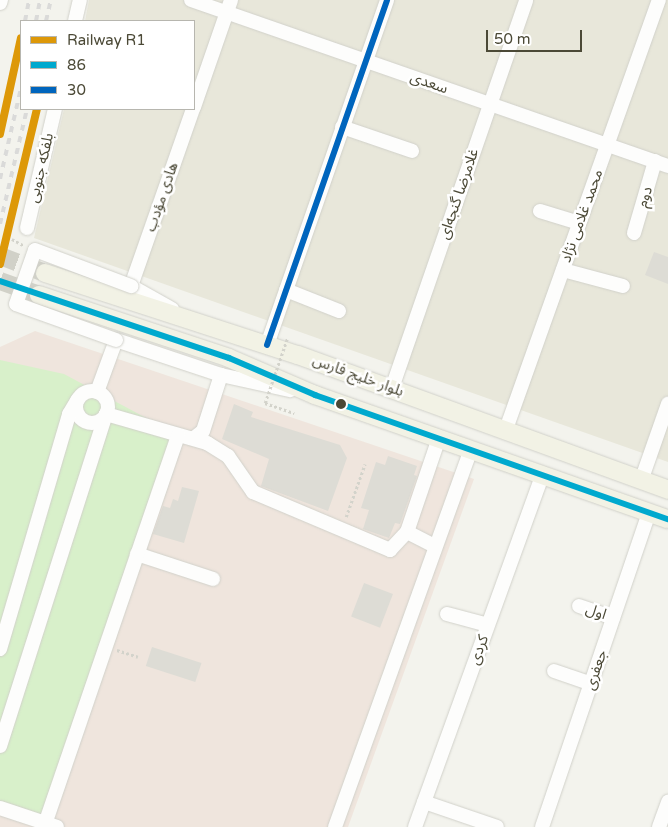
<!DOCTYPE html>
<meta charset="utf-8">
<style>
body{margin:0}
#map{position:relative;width:668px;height:827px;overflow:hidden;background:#f3f3ed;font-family:"Varela Round","Noto Sans Arabic",sans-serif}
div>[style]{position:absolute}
.residential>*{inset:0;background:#e8e7da}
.medical>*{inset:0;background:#efe5dd}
.green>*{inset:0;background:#d8f0ca}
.building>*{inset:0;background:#dddcd5;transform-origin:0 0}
.major-tunnel>*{height:18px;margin-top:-9px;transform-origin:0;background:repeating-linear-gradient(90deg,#d1d1c8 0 18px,transparent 0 27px)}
.path>*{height:2.5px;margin-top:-1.25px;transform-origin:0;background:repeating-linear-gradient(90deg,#d3d3cb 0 2.5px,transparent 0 5px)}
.roads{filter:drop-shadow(0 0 1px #d1d1ca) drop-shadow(0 0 1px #d1d1ca)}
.minor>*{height:14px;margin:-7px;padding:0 7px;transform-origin:7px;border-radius:7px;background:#fdfdfc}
.minor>.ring{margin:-7px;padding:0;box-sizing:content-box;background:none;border:14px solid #fdfdfc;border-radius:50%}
.major>*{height:18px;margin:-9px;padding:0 9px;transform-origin:9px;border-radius:9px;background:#f2f2e5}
.rail>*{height:4px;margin-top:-2px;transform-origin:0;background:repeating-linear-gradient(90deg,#dadad9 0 6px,transparent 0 12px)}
.path-bridge>*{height:2.5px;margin-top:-1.25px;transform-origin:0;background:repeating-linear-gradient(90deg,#d3d3cb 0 2.5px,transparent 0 5px)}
.bridges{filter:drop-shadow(0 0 1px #d1d1ca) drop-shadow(0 0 1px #d1d1ca)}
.minor-bridge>*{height:14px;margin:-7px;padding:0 7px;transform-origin:7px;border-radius:7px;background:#fdfdfc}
.bus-1>*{height:6px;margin:-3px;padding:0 3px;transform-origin:3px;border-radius:3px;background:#00a9ce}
.bus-2>*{height:6px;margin:-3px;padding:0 3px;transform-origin:3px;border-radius:3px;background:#0065bd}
.rail-1>*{height:8px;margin:-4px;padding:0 4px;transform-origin:4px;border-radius:4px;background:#dd9808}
.dots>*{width:14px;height:14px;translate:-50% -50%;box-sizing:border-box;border:2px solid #fff;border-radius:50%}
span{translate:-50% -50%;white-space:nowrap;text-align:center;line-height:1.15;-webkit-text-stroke:5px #fff;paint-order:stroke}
.street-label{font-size:15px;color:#4b4936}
.legend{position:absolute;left:20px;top:20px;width:175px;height:90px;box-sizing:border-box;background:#fff;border:1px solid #b7b6af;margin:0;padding:6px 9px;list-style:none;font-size:15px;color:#4b4936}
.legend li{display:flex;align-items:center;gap:10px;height:25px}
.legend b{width:25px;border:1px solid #b7b6af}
.scale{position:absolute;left:486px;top:30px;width:96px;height:22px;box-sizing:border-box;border:2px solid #4b4936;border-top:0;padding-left:6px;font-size:15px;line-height:18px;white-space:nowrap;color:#4b4936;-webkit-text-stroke:4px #fff;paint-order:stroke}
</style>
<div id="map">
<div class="residential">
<div style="clip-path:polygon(89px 0,668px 0,668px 462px,34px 238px,64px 109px,194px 109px,194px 21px,85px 21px)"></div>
</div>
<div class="medical">
<div style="clip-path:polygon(35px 331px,474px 479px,348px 827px,0 827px,0 347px)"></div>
</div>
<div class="green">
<div style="clip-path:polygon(0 360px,64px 374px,178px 435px,46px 823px,0 807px)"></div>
</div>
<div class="building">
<div style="clip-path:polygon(654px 252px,668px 257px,668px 284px,645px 275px)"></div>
<div style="clip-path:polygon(234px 404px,253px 412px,251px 417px,340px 445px,347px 458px,328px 511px,261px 486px,269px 459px,222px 439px)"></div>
<div style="clip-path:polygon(388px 456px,417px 466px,414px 475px,417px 476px,400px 524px,395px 523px,389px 538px,363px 529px,369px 510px,361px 508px,376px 462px,385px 465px)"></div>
<div style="clip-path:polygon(182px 487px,199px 491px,184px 543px,153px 534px,163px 506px,170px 508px,173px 499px,178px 501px)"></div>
<div style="left:364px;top:583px;width:31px;height:36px;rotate:21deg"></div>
<div style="left:152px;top:647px;width:52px;height:20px;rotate:18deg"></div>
</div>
<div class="major-tunnel">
<div style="left:0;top:256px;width:48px;rotate:20.7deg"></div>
<div style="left:0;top:281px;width:41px;rotate:19.7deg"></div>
</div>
<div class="path">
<div style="left:12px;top:239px;width:13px;rotate:29deg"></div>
<div style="left:265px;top:403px;width:31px;rotate:19deg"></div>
<div style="left:346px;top:517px;width:56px;rotate:-70.3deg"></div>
<div style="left:117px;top:650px;width:22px;rotate:18deg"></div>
</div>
<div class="roads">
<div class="minor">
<div style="left:191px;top:0;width:505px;rotate:19.19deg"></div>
<div style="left:0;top:3px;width:3px;rotate:-72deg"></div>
<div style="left:75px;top:21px;width:22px;rotate:-77deg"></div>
<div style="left:194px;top:107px;width:113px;rotate:-70.9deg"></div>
<div style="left:342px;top:127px;width:74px;rotate:18.9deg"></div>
<div style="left:540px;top:211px;width:41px;rotate:17.1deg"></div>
<div style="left:27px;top:228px;width:122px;rotate:-76.8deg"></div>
<div style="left:634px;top:233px;width:75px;rotate:-73.7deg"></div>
<div style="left:563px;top:270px;width:62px;rotate:14.9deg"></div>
<div style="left:286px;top:290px;width:57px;rotate:21.6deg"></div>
<div style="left:172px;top:309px;width:47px;rotate:-150.7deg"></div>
<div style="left:131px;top:286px;width:188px;rotate:-70.7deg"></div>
<div style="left:267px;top:345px;width:365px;rotate:-70.8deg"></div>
<div style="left:392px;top:388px;width:410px;rotate:-70.9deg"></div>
<div class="ring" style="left:76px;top:391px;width:18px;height:18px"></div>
<div style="left:97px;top:392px;width:55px;rotate:-69.9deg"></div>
<div style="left:116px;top:340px;width:111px;rotate:18.4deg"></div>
<div style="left:221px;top:375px;width:71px;rotate:12.3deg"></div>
<div style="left:505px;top:432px;width:459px;rotate:-70.4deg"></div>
<div style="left:194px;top:438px;width:11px;rotate:-38deg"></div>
<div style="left:203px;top:431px;width:59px;rotate:-72.2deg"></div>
<div style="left:641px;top:481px;width:82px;rotate:-70.7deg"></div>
<div style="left:407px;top:532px;width:31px;rotate:27deg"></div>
<div style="left:137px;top:554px;width:80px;rotate:18.2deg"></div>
<div style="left:579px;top:606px;width:36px;rotate:19deg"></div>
<div style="left:447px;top:614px;width:42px;rotate:15deg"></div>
<div style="left:0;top:649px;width:245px;rotate:-73.6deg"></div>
<div style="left:69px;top:414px;width:17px;rotate:-59deg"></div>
<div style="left:554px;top:671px;width:39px;rotate:19deg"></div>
<div style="left:0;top:746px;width:349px;rotate:-72.3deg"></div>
<div style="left:106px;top:414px;width:105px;rotate:16deg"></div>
<div style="left:207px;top:443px;width:25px;rotate:32deg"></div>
<div style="left:228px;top:456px;width:44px;rotate:55.2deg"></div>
<div style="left:253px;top:492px;width:149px;rotate:22.9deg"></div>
<div style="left:390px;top:550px;width:25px;rotate:-47deg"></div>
<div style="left:407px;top:532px;width:99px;rotate:-71.2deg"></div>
<div style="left:424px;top:802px;width:77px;rotate:18.9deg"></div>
<div style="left:0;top:808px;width:60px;rotate:18.4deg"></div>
<div style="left:44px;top:827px;width:414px;rotate:-71.1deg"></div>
<div style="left:335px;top:827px;width:401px;rotate:-70.2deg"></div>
<div style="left:415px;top:827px;width:375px;rotate:-70.1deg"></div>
<div style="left:542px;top:827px;width:333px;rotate:-71.2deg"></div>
<div style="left:659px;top:827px;width:27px;rotate:-70deg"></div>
</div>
<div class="major">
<div style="left:45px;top:273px;width:266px;rotate:18deg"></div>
<div style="left:298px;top:355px;width:394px;rotate:20deg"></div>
<div style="left:39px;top:295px;width:200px;rotate:18.3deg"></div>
<div style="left:229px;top:358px;width:94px;rotate:23.3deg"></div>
<div style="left:315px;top:395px;width:374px;rotate:19.4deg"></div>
</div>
</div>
<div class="rail">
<div style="left:25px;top:21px;width:21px;rotate:-79deg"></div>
<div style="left:36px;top:21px;width:21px;rotate:-79deg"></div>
<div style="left:46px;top:21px;width:22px;rotate:-77deg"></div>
<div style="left:0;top:134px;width:98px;rotate:-77.7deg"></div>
<div style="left:0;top:179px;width:93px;rotate:-77deg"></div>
<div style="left:0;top:224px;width:118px;rotate:-76.8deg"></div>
</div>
<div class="path-bridge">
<div style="left:265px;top:403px;width:68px;rotate:-71deg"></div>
</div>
<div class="bridges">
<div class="minor-bridge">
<div style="left:116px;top:340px;width:106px;rotate:-160.2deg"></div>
<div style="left:16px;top:304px;width:57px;rotate:-70.6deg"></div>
<div style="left:35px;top:250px;width:103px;rotate:20.6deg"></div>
</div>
</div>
<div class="bus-1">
<div style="left:0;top:281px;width:242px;rotate:18.6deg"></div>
<div style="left:229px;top:358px;width:94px;rotate:23.3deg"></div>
<div style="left:315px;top:395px;width:374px;rotate:19.4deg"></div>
</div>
<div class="bus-2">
<div style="left:267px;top:345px;width:365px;rotate:-70.8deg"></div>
</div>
<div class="rail-1">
<div style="left:0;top:134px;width:98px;rotate:-77.7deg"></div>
<div style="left:0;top:264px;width:159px;rotate:-76.6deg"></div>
</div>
<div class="dots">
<div style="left:341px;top:404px;background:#4b4936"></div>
</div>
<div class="street-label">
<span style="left:429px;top:83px;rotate:19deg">سعدی</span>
<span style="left:41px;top:168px;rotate:-77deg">بلفکه جنوبی</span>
<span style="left:459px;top:194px;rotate:-71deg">غلامرضا گنجه‌ای</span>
<span style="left:162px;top:197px;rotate:-71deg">هادی مؤدب</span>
<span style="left:645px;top:197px;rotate:-74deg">دوم</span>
<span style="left:582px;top:216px;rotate:-70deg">محمد غلامی نژاد</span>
<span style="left:358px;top:376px;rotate:20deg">بلوار خلیج فارس</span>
<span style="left:596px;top:612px;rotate:19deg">اول</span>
<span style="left:479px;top:650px;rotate:-70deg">کردی</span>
<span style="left:596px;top:670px;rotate:-71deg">جعفری</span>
</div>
<ul class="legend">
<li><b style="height:6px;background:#dd9808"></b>Railway R1</li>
<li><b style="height:6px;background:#00a9ce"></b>86</li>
<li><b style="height:6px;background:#0065bd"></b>30</li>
</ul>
<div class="scale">50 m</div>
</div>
